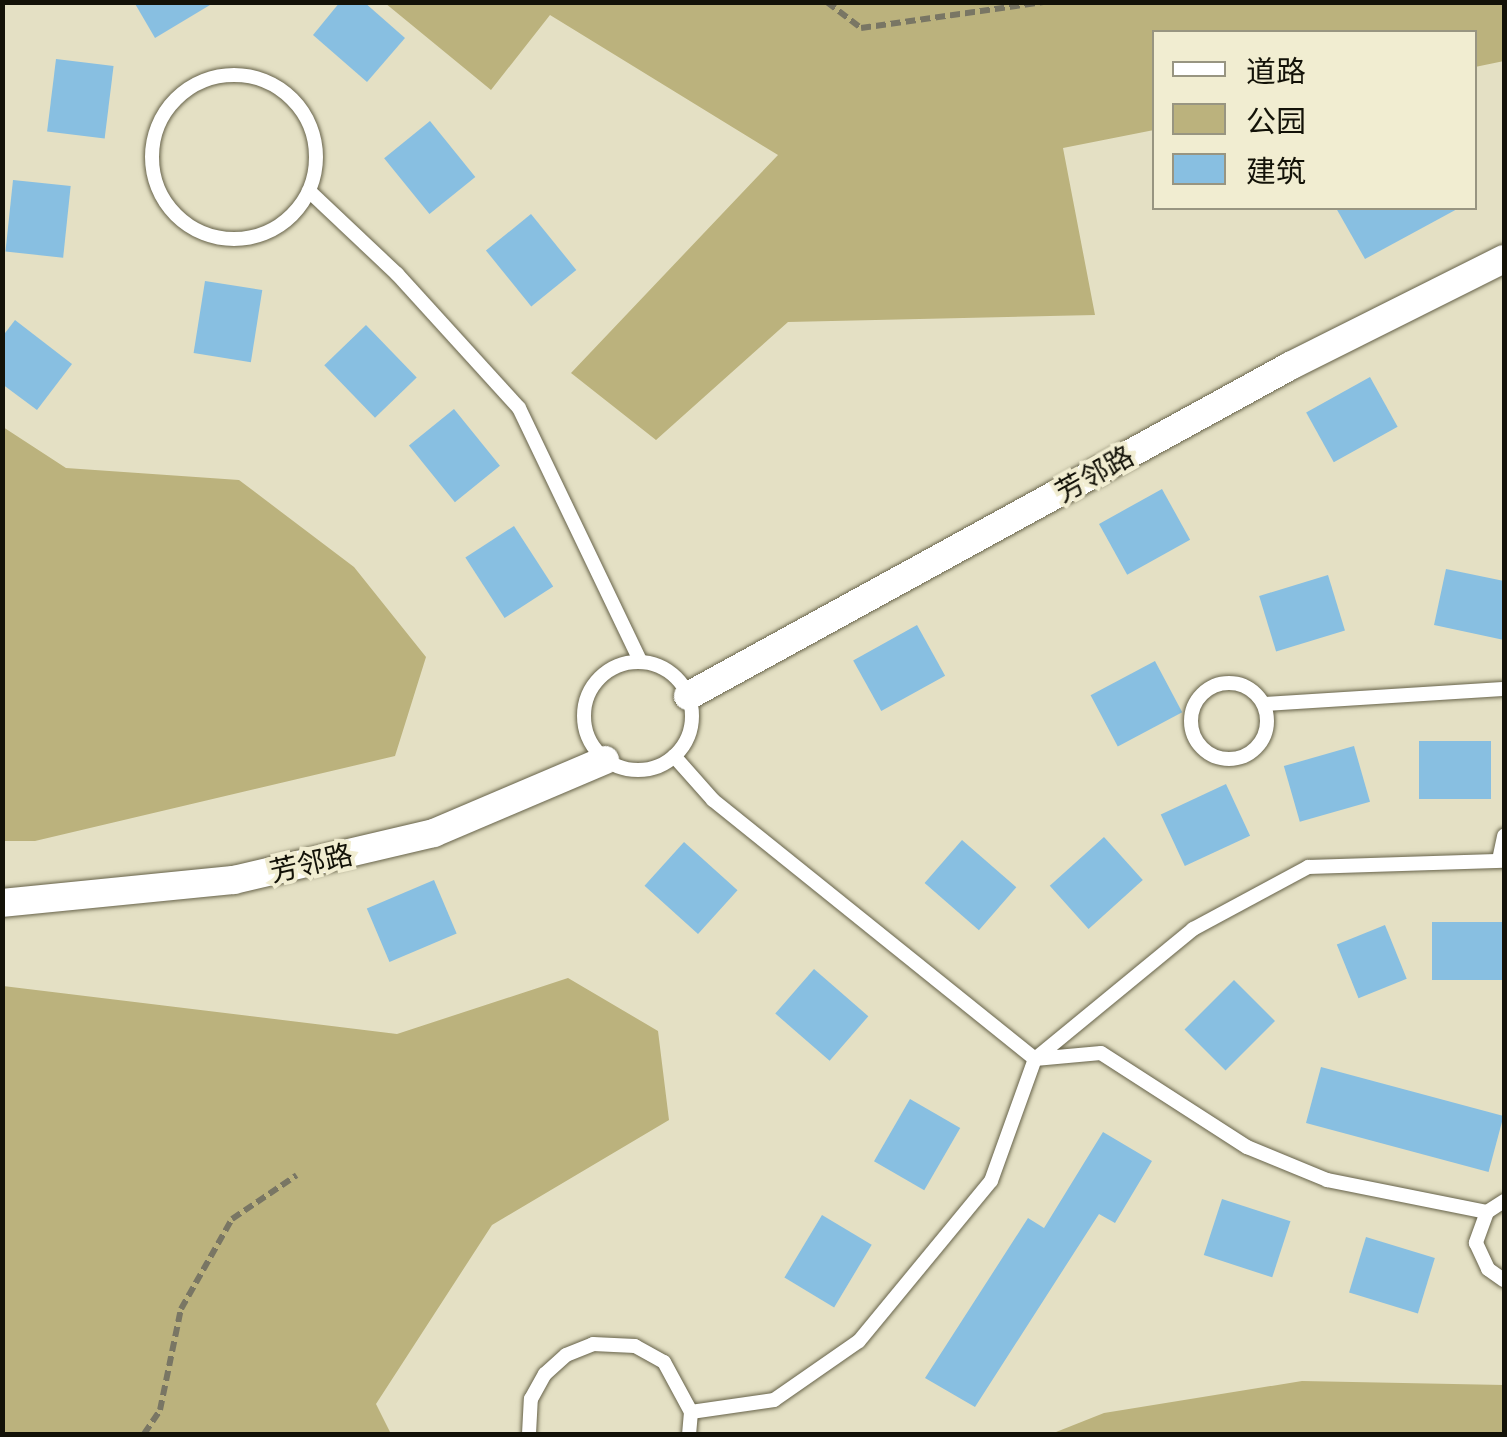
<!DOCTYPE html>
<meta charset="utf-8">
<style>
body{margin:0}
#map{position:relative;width:1507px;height:1437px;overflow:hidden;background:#e4e0c4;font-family:"Noto Sans","Noto Sans SC",sans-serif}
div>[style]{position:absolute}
.green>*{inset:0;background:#bbb27d}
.building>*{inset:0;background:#88bfe1;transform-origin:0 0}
.path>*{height:6px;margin-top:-3px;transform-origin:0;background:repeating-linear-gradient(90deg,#797664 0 10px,transparent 0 15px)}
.roads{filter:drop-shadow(0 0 2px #67634a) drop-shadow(0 0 2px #67634a)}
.lane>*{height:14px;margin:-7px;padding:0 7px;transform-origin:7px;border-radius:7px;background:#fff}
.lane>.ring{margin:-7px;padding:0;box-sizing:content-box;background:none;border:14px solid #fff;border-radius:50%}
.street>*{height:28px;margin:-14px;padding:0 14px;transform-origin:14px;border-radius:14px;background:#fff}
span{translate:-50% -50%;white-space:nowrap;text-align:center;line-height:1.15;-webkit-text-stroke:8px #f1edd1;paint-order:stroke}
.street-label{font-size:28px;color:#131208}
.frame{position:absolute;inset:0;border:5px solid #131208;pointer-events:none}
.legend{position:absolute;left:1152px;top:30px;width:325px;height:180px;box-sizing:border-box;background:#f1edd1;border:2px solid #989581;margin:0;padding:12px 18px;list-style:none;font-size:30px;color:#131208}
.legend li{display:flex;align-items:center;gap:20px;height:50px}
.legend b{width:50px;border:2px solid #989581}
</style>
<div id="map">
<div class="green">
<div style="clip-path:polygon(385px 3px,1504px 3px,1504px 61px,1475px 67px,1474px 32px,1154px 32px,1154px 130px,1063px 148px,1095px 315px,788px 322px,656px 440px,571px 373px,778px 155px,550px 15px,491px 90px)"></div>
<div style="clip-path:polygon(3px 427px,66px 468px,239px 480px,354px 567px,426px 657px,395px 756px,35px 841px,3px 841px)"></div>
<div style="clip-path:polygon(568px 978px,658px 1031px,669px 1120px,492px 1225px,376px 1404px,391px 1434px,3px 1434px,3px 986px,397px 1034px)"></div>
<div style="clip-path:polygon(1302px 1381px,1504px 1385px,1504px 1434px,1051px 1434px,1104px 1413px)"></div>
</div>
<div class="building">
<div style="clip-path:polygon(134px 2px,215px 2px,155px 38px)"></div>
<div style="clip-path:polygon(340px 2px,364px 2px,405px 38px,367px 82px,313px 35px)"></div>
<div style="left:56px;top:59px;width:58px;height:73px;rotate:7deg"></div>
<div style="left:430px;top:121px;width:72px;height:59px;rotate:51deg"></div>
<div style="left:13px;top:180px;width:58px;height:72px;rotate:6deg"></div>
<div style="clip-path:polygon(1336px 208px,1459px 208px,1365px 259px)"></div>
<div style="left:531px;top:214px;width:72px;height:58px;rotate:51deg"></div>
<div style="left:205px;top:281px;width:58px;height:73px;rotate:9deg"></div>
<div style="clip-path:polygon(15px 320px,72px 364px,37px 410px,2px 384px,2px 337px)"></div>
<div style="left:366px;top:325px;width:73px;height:58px;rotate:46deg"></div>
<div style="left:1370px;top:377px;width:57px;height:73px;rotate:61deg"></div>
<div style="left:454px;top:409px;width:73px;height:58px;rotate:51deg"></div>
<div style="left:1162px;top:489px;width:58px;height:72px;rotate:61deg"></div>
<div style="left:514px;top:526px;width:72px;height:58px;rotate:57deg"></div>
<div style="clip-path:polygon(1446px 569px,1504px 581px,1504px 640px,1434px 625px)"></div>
<div style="left:1328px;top:575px;width:58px;height:72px;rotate:73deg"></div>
<div style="left:917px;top:625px;width:58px;height:73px;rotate:61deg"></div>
<div style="left:1155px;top:661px;width:58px;height:73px;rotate:62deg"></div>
<div style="left:1419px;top:741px;width:72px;height:58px"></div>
<div style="left:1354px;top:746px;width:58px;height:73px;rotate:74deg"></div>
<div style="left:1226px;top:784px;width:57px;height:72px;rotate:65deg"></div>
<div style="left:1104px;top:837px;width:58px;height:73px;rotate:48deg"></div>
<div style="left:962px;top:840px;width:72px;height:57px;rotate:41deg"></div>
<div style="left:684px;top:842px;width:72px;height:59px;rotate:42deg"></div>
<div style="left:434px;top:880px;width:58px;height:73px;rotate:67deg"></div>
<div style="left:1432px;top:922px;width:72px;height:58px"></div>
<div style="left:1385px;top:925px;width:58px;height:52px;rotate:68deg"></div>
<div style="left:814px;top:969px;width:72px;height:59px;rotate:41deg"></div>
<div style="left:1234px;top:980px;width:58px;height:70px;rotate:45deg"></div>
<div style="left:1321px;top:1067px;width:189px;height:58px;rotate:15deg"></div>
<div style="left:910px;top:1099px;width:58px;height:72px;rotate:30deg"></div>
<div style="clip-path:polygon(1103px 1132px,1152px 1161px,1115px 1223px,1099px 1214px,975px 1407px,925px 1378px,1028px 1218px,1044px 1228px)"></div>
<div style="left:1222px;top:1199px;width:72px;height:59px;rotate:18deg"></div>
<div style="left:822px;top:1215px;width:58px;height:73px;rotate:31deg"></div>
<div style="left:1366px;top:1237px;width:72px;height:58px;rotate:17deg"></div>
</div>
<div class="path">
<div style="left:827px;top:2px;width:43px;rotate:37.4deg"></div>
<div style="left:861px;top:28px;width:184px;rotate:-8.1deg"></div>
<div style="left:144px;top:1434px;width:29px;rotate:-56deg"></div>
<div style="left:160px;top:1410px;width:103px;rotate:-78.3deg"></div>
<div style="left:181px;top:1309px;width:103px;rotate:-60.5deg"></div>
<div style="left:232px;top:1219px;width:78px;rotate:-34.1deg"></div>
</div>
<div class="roads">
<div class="lane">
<div class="ring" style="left:152px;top:75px;width:150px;height:150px"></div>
<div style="left:309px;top:191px;width:121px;rotate:43.3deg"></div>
<div style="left:397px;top:274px;width:181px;rotate:47.7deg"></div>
<div style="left:519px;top:408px;width:280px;rotate:64.4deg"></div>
<div class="ring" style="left:584px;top:662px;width:94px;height:94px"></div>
<div class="ring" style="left:1191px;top:683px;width:62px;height:62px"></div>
<div style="left:1264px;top:704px;width:240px;rotate:-3.6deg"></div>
<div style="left:674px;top:756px;width:59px;rotate:48.4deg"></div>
<div style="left:713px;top:800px;width:413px;rotate:38.8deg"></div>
<div style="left:1035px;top:1059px;width:205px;rotate:-39.4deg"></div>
<div style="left:1193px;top:929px;width:131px;rotate:-28.3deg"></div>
<div style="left:1308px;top:867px;width:196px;rotate:-1.8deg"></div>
<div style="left:1499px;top:860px;width:25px;rotate:-78deg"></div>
<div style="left:1504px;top:1201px;width:20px;rotate:147deg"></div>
<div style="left:1487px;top:1212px;width:33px;rotate:110deg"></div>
<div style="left:1476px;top:1243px;width:29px;rotate:65deg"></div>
<div style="left:1488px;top:1269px;width:19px;rotate:35deg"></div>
<div style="left:691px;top:1412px;width:84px;rotate:-8.2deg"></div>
<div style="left:774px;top:1400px;width:103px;rotate:-34.8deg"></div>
<div style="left:859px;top:1341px;width:207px;rotate:-50.5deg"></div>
<div style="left:991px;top:1181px;width:130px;rotate:-70.2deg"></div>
<div style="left:1035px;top:1059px;width:66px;rotate:-5.2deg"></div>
<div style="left:1101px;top:1053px;width:174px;rotate:32.8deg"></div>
<div style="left:1247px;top:1147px;width:87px;rotate:22.4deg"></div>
<div style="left:1327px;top:1180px;width:163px;rotate:11.3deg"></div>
<div style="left:529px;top:1434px;width:35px;rotate:-87deg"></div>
<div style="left:531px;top:1399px;width:29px;rotate:-61deg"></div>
<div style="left:545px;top:1374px;width:28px;rotate:-42deg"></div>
<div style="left:566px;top:1355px;width:29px;rotate:-22deg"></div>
<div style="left:593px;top:1344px;width:42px;rotate:2.7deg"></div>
<div style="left:635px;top:1346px;width:33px;rotate:29deg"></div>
<div style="left:664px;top:1362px;width:57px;rotate:61.6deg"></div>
<div style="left:691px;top:1412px;width:22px;rotate:95deg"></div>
</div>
<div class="street">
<div style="left:688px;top:696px;width:687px;rotate:-28.73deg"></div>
<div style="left:1290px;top:366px;width:239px;rotate:-26.6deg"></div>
<div style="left:2px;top:903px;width:233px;rotate:-5.7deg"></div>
<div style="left:234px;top:880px;width:205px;rotate:-13.2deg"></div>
<div style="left:434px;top:833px;width:186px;rotate:-23.1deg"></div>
</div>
</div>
<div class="street-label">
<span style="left:1094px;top:473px;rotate:-29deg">芳邻路</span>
<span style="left:311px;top:862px;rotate:-13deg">芳邻路</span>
</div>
<div class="frame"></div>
<ul class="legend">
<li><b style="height:12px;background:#fff"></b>道路</li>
<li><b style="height:28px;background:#bbb27d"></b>公园</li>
<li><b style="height:28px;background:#88bfe1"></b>建筑</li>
</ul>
</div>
